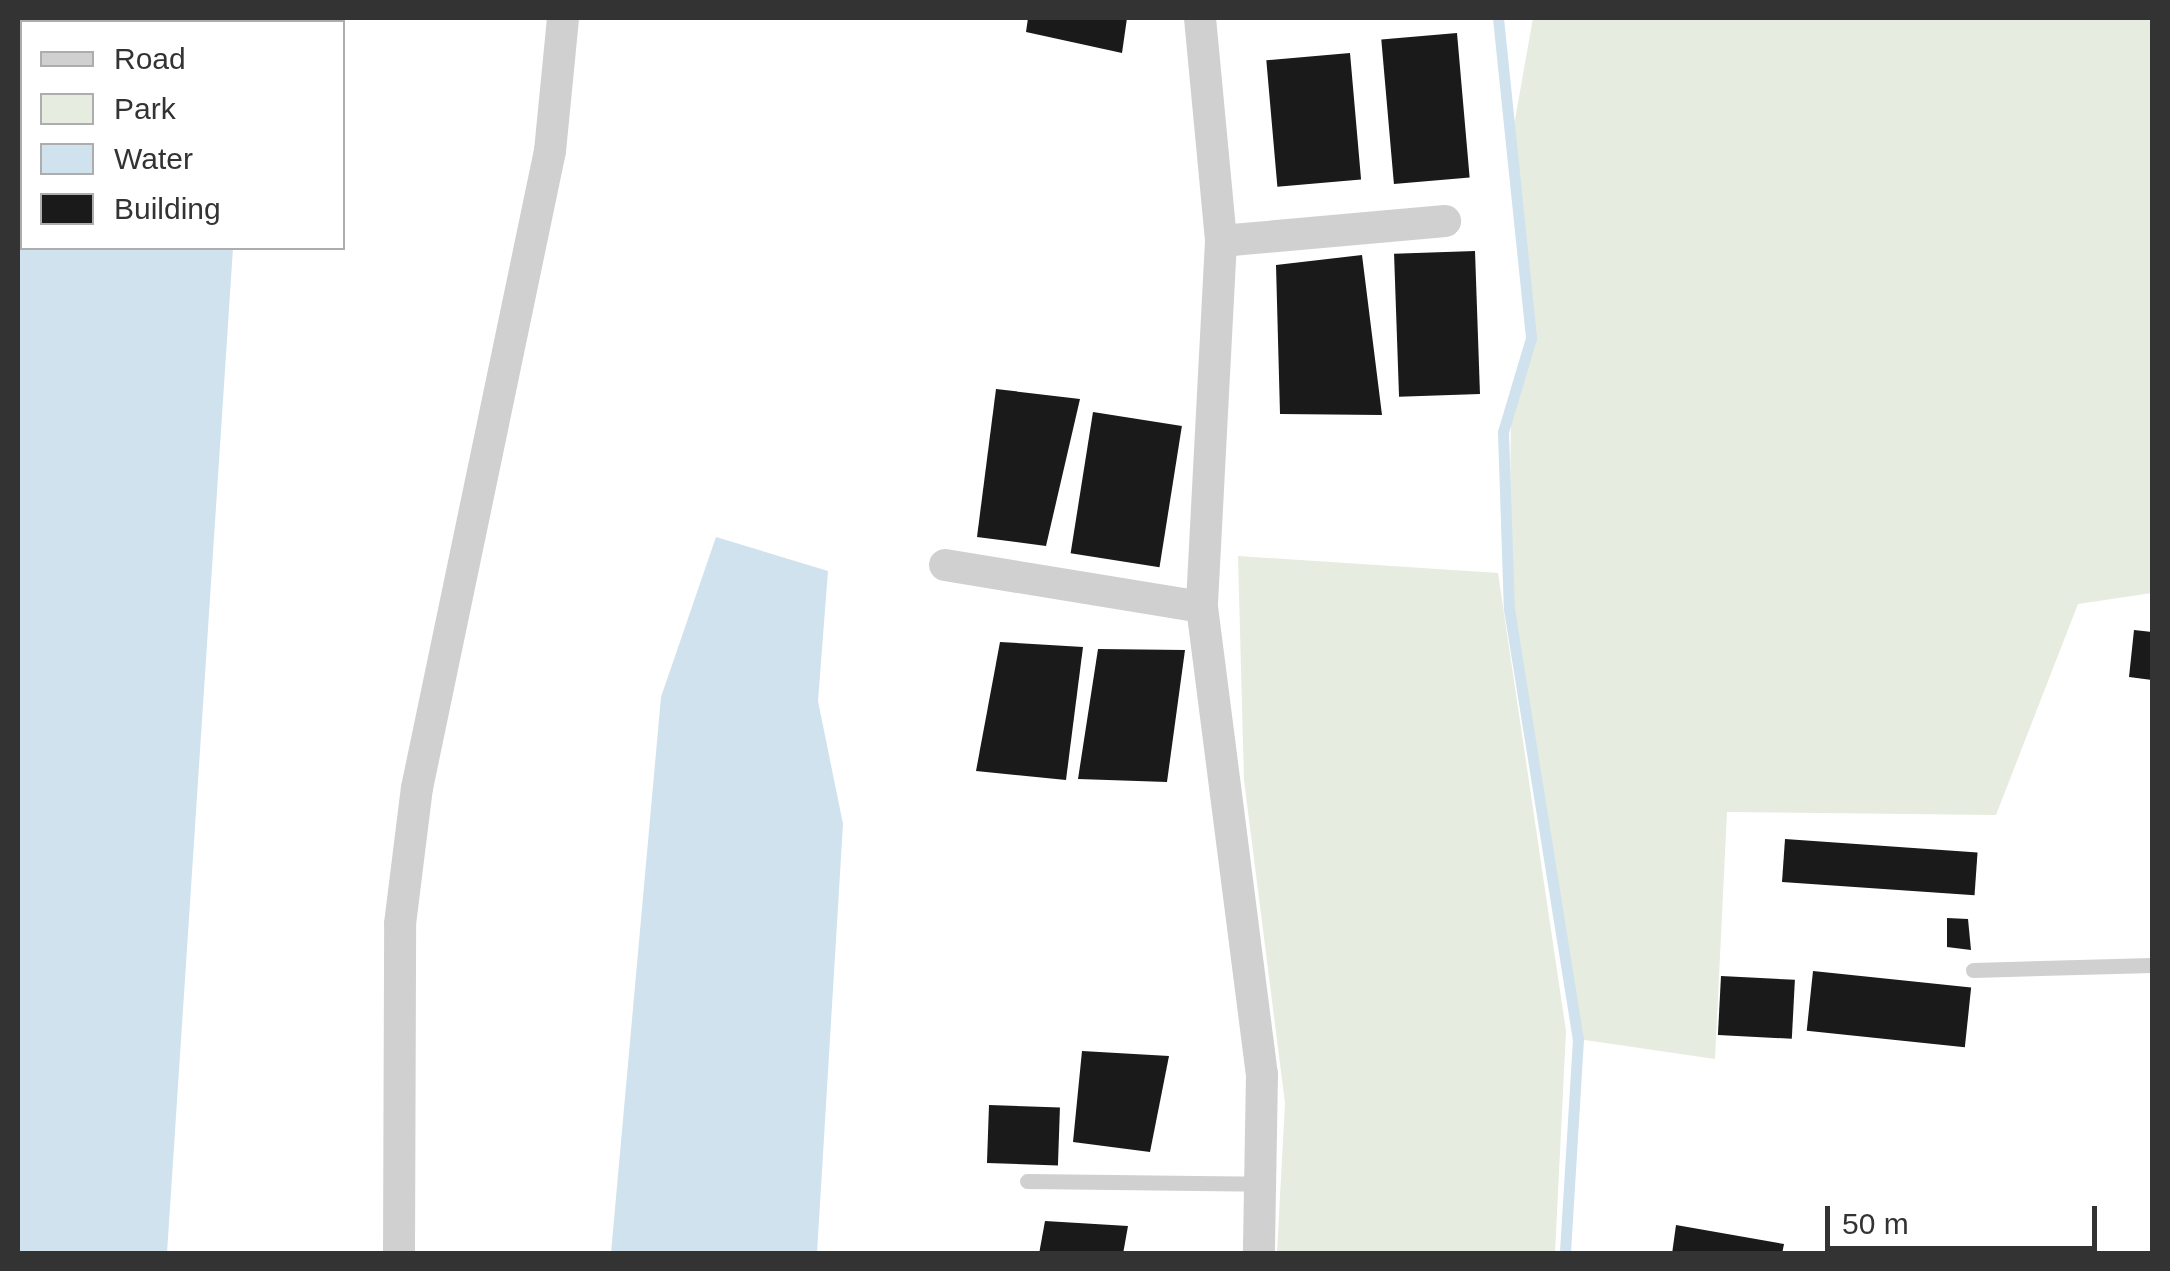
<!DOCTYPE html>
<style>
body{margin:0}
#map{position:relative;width:2170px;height:1271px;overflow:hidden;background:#fff;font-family:Arial,sans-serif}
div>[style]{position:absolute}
.green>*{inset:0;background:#e6ecdf}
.water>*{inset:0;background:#cfe2ee}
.stream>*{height:11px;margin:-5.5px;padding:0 5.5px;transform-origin:5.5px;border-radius:5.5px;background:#cfe2ee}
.building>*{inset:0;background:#1a1a1a;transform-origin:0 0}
.lane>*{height:15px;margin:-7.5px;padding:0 7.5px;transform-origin:7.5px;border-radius:7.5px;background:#d0d0d0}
.street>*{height:32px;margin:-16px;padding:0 16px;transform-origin:16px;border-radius:16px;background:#d0d0d0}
span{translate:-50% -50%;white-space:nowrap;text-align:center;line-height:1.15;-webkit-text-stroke:10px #fff;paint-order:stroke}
.frame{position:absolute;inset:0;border:20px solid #333;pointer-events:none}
.legend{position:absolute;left:20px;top:20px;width:325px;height:230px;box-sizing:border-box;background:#fff;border:2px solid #adadad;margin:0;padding:12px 18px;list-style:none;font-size:30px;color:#333}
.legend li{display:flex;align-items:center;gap:20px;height:50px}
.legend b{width:50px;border:2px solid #adadad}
.scale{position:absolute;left:1825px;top:1206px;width:272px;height:45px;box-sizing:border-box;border:5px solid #333;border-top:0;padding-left:12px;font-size:30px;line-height:35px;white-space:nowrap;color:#333;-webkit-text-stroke:8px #fff;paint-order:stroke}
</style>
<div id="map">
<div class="green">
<div style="clip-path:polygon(1533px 18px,2152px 18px,2152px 593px,2078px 604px,1996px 815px,1727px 812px,1715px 1059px,1578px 1039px,1509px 609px,1511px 406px,1531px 338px,1513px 131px)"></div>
<div style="clip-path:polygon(1238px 556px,1498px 573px,1566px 1031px,1555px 1253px,1277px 1253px,1285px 1103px,1244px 780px)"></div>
</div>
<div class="water">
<div style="clip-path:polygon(18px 18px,248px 18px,22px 22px,22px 248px,233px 248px,167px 1253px,18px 1253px)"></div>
<div style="clip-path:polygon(716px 537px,828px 571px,818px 701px,843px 824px,817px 1253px,611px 1253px,661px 697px)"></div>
</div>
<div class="stream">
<div style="left:1498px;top:18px;width:322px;rotate:84.1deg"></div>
<div style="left:1531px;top:338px;width:98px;rotate:106.6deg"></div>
<div style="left:1503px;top:432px;width:177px;rotate:88.1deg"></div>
<div style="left:1509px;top:609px;width:436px;rotate:80.9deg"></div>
<div style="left:1578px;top:1039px;width:215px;rotate:93.5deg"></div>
</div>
<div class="building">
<div style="clip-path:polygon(1028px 18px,1127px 18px,1122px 53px,1026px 32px)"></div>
<div style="left:1457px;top:33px;width:145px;height:76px;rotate:85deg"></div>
<div style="left:1350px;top:53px;width:127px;height:84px;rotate:85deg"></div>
<div style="left:1475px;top:251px;width:143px;height:81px;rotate:88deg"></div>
<div style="clip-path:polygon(1362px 255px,1382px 415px,1280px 414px,1276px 265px)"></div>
<div style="clip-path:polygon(996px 389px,1080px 399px,1046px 546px,977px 537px)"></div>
<div style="left:1093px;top:412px;width:90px;height:143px;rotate:9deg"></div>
<div style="clip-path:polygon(2134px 630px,2152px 632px,2152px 680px,2129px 677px)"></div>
<div style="clip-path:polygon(1000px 642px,1083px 647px,1066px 780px,976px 771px)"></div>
<div style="clip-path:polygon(1098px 649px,1185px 650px,1167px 782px,1078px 779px)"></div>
<div style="left:1785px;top:839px;width:193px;height:43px;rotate:4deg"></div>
<div style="clip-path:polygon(1947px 918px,1968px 919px,1971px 950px,1947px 947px)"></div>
<div style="left:1813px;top:971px;width:159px;height:60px;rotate:6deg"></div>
<div style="left:1721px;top:976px;width:74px;height:59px;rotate:3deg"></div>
<div style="clip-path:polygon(1082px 1051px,1169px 1056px,1150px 1152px,1073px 1142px)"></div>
<div style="left:989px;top:1105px;width:71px;height:58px;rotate:2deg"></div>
<div style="clip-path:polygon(1045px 1221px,1128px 1226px,1123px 1254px,1039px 1254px)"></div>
<div style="clip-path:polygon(1676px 1225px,1784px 1244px,1782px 1254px,1672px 1254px)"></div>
</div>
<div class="lane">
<div style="left:1973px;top:970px;width:179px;rotate:-1.6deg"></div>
<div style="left:1027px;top:1181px;width:234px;rotate:0.7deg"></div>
</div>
<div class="street">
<div style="left:1200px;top:18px;width:224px;rotate:84.6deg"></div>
<div style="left:1221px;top:241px;width:366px;rotate:93deg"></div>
<div style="left:1202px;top:607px;width:471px;rotate:82.7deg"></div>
<div style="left:1262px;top:1074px;width:180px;rotate:91deg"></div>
<div style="left:1221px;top:241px;width:225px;rotate:-5.1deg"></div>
<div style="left:945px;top:565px;width:260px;rotate:9.3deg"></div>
<div style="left:399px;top:1254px;width:330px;rotate:-89.8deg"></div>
<div style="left:400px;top:924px;width:137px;rotate:-82.9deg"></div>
<div style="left:417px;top:788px;width:651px;rotate:-78.21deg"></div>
<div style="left:550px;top:151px;width:134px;rotate:-84.4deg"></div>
</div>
<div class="frame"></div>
<ul class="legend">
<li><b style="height:12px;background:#d0d0d0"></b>Road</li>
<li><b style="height:28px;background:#e6ecdf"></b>Park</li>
<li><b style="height:28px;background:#cfe2ee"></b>Water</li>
<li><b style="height:28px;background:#1a1a1a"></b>Building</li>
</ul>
<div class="scale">50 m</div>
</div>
